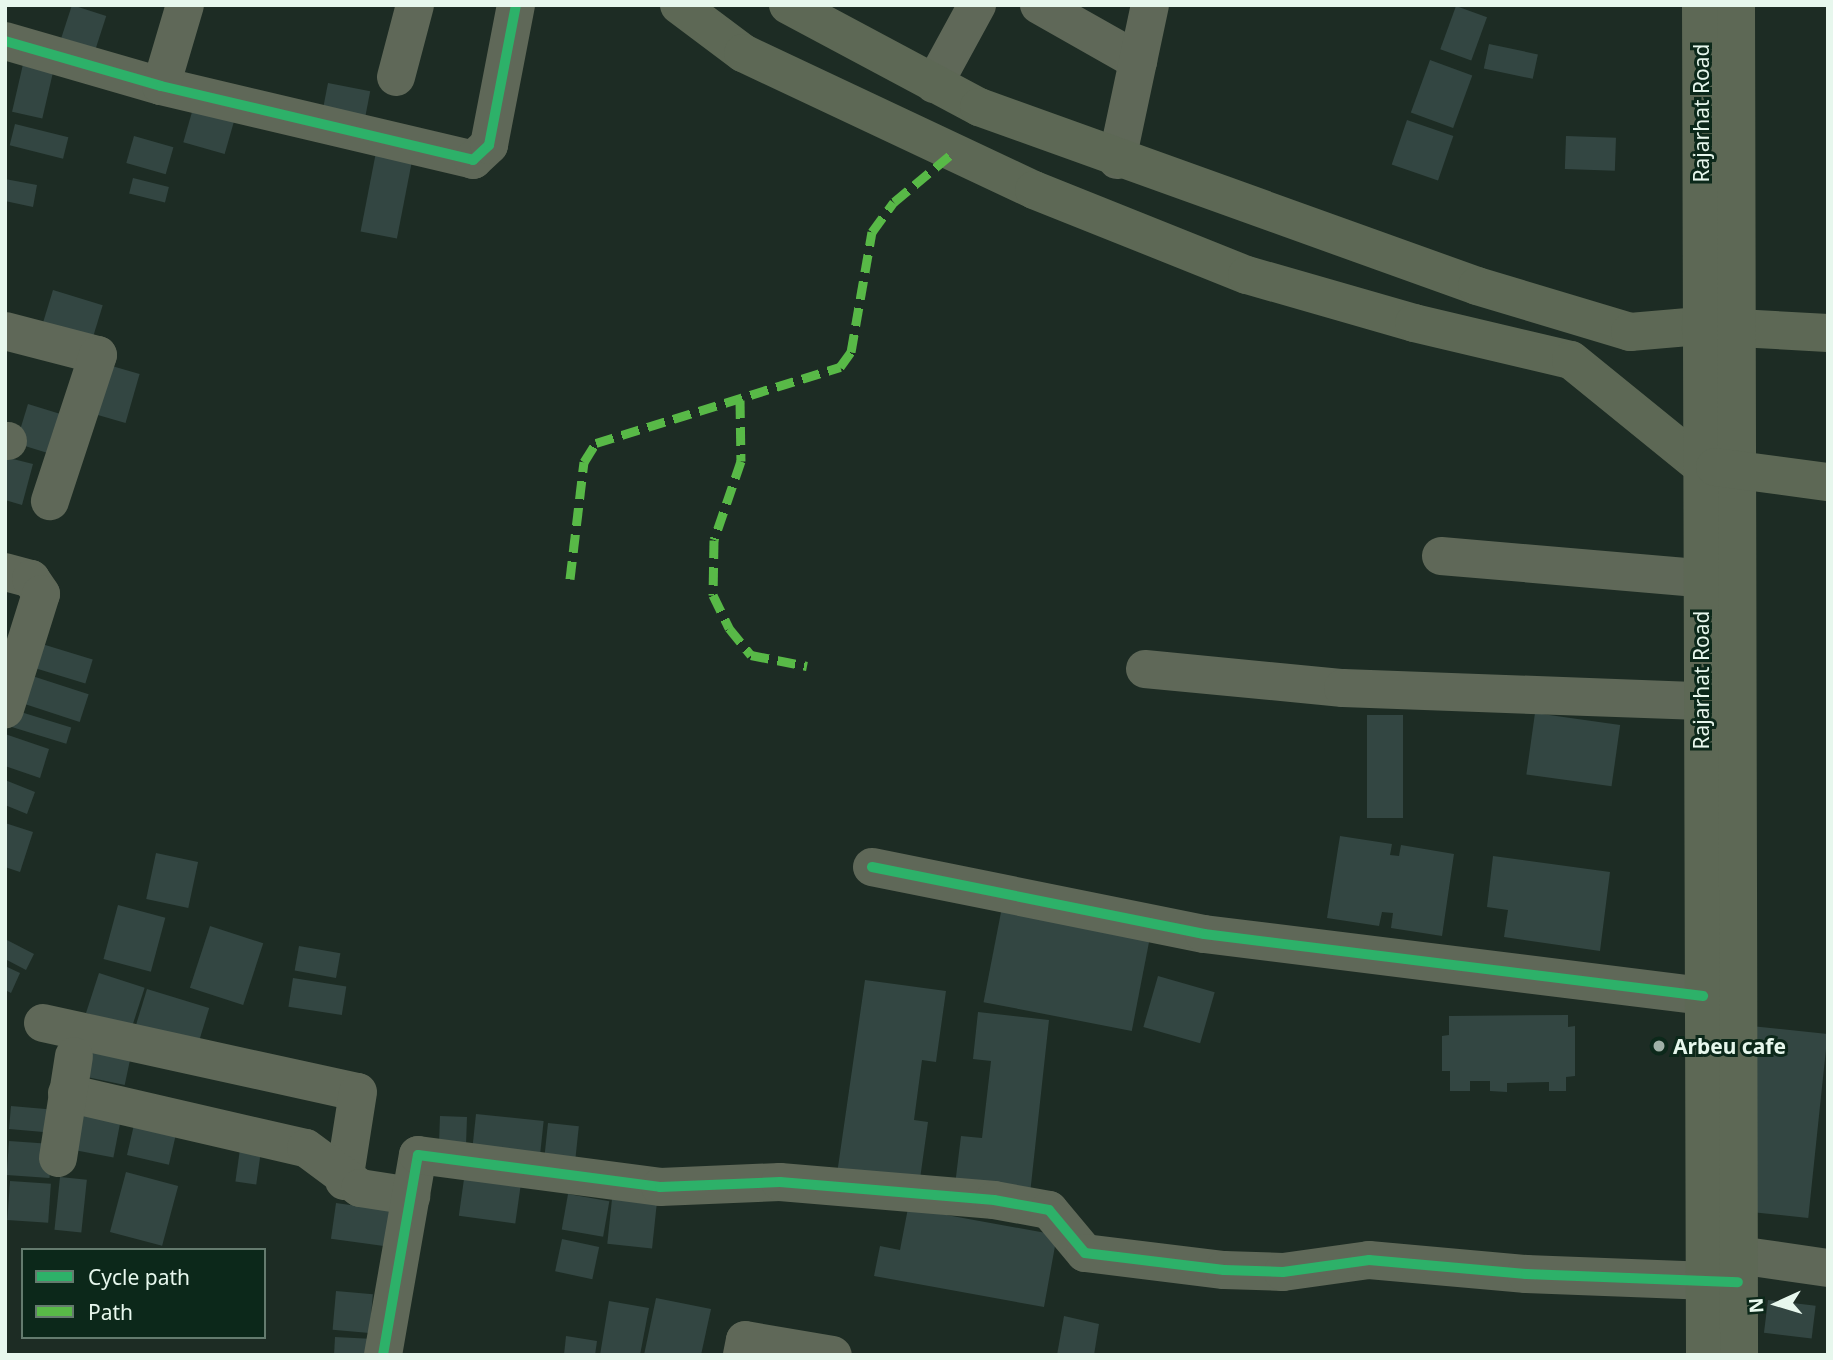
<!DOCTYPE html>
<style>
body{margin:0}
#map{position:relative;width:1833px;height:1360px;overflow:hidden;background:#1d2c24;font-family:"Noto Sans",sans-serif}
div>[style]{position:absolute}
.building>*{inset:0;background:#334642;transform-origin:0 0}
.minor>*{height:38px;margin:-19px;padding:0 19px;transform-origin:19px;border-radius:19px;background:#5f6858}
.major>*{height:38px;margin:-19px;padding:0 19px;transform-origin:19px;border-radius:19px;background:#5d6855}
.quiet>*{height:9px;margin-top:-4.5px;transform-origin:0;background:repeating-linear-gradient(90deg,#58b947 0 18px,transparent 0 27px)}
.cycleway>*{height:10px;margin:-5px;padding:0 5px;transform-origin:5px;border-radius:5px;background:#2db169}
.dots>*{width:19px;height:19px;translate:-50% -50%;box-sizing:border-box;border:4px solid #0c281a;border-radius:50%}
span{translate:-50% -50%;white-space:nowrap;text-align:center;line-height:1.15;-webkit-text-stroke:6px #0c281a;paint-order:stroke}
.street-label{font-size:21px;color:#e7f7ed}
.poi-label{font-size:21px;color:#e7f7ed;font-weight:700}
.left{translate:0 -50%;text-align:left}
.frame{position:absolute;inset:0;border:7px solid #e7f7ed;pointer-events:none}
.legend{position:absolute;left:21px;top:1248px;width:245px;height:91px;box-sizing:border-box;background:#0c281a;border:2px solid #647b6e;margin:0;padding:9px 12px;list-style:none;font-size:21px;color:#e7f7ed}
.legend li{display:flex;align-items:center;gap:14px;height:35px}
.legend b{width:35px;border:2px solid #647b6e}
.north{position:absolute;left:1742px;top:1269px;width:70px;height:70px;-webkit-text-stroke:5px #0c281a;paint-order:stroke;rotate:266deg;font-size:19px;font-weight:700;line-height:28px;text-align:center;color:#e7f7ed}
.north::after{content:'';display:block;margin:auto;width:24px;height:32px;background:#e7f7ed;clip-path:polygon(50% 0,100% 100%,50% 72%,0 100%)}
</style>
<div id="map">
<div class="building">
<div style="left:72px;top:5px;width:36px;height:40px;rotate:18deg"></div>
<div style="left:1456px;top:6px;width:33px;height:46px;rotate:20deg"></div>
<div style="left:1489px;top:44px;width:50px;height:25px;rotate:12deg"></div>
<div style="left:24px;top:60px;width:31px;height:53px;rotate:13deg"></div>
<div style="left:1430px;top:60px;width:45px;height:56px;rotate:20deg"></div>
<div style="left:328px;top:83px;width:43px;height:30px;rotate:11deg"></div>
<div style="left:196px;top:98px;width:43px;height:46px;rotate:16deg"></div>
<div style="left:1407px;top:120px;width:49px;height:47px;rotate:19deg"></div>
<div style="left:15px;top:124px;width:55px;height:22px;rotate:14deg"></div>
<div style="left:134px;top:136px;width:41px;height:28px;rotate:16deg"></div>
<div style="left:1566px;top:136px;width:50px;height:33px;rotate:2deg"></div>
<div style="left:377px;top:147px;width:37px;height:86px;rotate:11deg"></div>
<div style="left:133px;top:178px;width:37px;height:16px;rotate:14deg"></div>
<div style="clip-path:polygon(5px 179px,37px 185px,33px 207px,5px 201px)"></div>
<div style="left:53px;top:290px;width:52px;height:34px;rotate:17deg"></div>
<div style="left:105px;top:364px;width:36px;height:51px;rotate:16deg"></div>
<div style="left:28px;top:404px;width:34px;height:41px;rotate:17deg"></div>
<div style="clip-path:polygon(5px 457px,33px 464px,22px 505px,5px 500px)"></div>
<div style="left:42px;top:644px;width:53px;height:25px;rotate:17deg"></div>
<div style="left:23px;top:673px;width:69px;height:29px;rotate:18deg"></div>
<div style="left:11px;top:709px;width:63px;height:17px;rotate:17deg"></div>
<div style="left:1535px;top:713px;width:86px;height:62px;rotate:8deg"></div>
<div style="left:1367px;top:715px;width:36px;height:103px"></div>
<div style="clip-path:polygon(5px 734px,49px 749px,40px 778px,5px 766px)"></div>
<div style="clip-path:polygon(5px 780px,35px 792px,27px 814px,5px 805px)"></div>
<div style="clip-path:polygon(5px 823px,33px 832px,20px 872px,5px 867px)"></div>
<div style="clip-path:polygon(1340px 836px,1392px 844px,1390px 855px,1399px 856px,1401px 845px,1454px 854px,1442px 936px,1391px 928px,1393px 913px,1382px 912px,1379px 926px,1327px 918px)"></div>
<div style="left:156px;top:853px;width:43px;height:47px;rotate:12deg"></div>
<div style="clip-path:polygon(1493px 856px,1610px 872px,1600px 951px,1504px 937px,1508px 910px,1487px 907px)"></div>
<div style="left:1003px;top:902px;width:151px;height:102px;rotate:11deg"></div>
<div style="left:118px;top:905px;width:49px;height:56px;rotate:15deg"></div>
<div style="left:210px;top:926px;width:56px;height:65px;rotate:18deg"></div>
<div style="clip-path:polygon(5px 939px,34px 954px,26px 970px,5px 959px)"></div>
<div style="left:299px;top:946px;width:42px;height:25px;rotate:10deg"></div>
<div style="clip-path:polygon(5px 966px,20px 973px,11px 993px,5px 990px)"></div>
<div style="left:99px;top:973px;width:48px;height:42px;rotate:18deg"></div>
<div style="left:1158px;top:976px;width:59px;height:53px;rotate:16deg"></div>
<div style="left:293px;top:978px;width:54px;height:29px;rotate:9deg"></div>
<div style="clip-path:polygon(865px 980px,946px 991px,936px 1062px,922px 1060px,914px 1120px,928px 1122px,919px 1186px,837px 1174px)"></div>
<div style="left:147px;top:989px;width:65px;height:41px;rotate:17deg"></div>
<div style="clip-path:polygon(978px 1012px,1049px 1020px,1030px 1194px,955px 1185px,961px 1136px,982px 1138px,991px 1061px,973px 1059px)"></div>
<div style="clip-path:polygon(1568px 1015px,1568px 1027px,1575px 1026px,1575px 1076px,1566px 1077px,1566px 1091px,1549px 1091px,1549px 1082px,1507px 1083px,1507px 1092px,1490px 1091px,1490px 1081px,1470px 1081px,1470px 1091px,1450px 1091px,1450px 1071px,1442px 1071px,1442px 1036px,1449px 1035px,1449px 1016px)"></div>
<div style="left:1751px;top:1026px;width:77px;height:185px;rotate:6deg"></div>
<div style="left:86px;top:1041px;width:47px;height:35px;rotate:12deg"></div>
<div style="left:79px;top:1104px;width:44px;height:46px;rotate:11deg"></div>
<div style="left:11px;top:1106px;width:46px;height:23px;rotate:5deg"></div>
<div style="left:476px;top:1114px;width:68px;height:36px;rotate:6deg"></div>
<div style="left:136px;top:1116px;width:43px;height:40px;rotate:13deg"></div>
<div style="left:440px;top:1116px;width:27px;height:35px;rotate:2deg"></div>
<div style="left:548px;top:1123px;width:31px;height:35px;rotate:6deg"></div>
<div style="left:9px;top:1141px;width:43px;height:34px;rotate:4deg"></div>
<div style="left:241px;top:1142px;width:21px;height:40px;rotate:8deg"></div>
<div style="left:126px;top:1172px;width:54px;height:62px;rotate:15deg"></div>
<div style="left:60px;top:1177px;width:27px;height:53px;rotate:6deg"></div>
<div style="left:464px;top:1179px;width:57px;height:37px;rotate:8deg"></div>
<div style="left:10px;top:1181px;width:41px;height:39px;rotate:4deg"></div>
<div style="left:568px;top:1194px;width:42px;height:36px;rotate:10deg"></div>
<div style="left:612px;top:1199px;width:45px;height:45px;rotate:6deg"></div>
<div style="left:336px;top:1203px;width:57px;height:36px;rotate:8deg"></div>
<div style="clip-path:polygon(908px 1208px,1057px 1235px,1044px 1307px,874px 1276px,880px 1246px,900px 1250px)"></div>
<div style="left:562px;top:1239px;width:38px;height:33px;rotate:12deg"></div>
<div style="left:336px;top:1291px;width:37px;height:39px;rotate:5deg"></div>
<div style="clip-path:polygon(656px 1298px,711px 1309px,701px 1355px,644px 1355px)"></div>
<div style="left:1768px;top:1300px;width:48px;height:33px;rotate:7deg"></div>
<div style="clip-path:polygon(609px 1301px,649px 1308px,640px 1355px,600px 1355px)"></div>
<div style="clip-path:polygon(1064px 1316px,1099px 1324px,1094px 1355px,1057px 1355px)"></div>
<div style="clip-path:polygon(566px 1336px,597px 1341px,595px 1355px,564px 1355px)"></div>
<div style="left:335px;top:1337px;width:34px;height:18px;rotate:3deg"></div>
</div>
<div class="minor">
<div style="left:1039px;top:5px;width:114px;rotate:29.5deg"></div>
<div style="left:5px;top:41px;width:162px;rotate:16.1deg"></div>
<div style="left:161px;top:86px;width:321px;rotate:13.3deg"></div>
<div style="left:473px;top:160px;width:22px;rotate:-43deg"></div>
<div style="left:489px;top:145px;width:143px;rotate:-79.1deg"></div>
<div style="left:396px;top:77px;width:74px;rotate:-75.2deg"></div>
<div style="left:934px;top:84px;width:90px;rotate:-61.4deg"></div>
<div style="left:161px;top:86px;width:84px;rotate:-73.5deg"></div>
<div style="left:1117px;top:160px;width:158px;rotate:-78deg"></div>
<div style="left:5px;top:331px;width:96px;rotate:14.5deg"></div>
<div style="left:98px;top:355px;width:154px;rotate:108.2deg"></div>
<div style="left:5px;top:441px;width:3px"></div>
<div style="left:1441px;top:556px;width:260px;rotate:4.9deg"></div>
<div style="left:5px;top:572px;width:27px;rotate:15deg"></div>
<div style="left:31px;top:579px;width:18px;rotate:56deg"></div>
<div style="left:41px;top:594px;width:121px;rotate:107.4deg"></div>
<div style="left:1145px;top:669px;width:199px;rotate:5.5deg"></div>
<div style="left:1343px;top:688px;width:358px;rotate:2.1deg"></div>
<div style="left:872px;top:867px;width:339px;rotate:11.4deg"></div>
<div style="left:1204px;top:934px;width:503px;rotate:7.08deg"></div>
<div style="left:43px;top:1023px;width:322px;rotate:12.4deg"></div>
<div style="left:358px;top:1092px;width:90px;rotate:98.9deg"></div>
<div style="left:67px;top:1093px;width:245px;rotate:13deg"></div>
<div style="left:306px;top:1148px;width:67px;rotate:36.5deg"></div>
<div style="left:360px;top:1188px;width:52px;rotate:8.9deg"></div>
<div style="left:58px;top:1158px;width:103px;rotate:-81.1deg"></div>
<div style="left:1738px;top:1255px;width:91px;rotate:8.2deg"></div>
<div style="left:383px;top:1355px;width:203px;rotate:-80.1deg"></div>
<div style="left:418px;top:1155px;width:244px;rotate:7.5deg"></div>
<div style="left:660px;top:1187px;width:120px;rotate:-2.4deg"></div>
<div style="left:780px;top:1182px;width:215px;rotate:4.8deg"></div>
<div style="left:994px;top:1200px;width:56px;rotate:10.3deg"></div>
<div style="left:1049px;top:1210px;width:56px;rotate:50.1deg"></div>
<div style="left:1085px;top:1253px;width:140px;rotate:7deg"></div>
<div style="left:1224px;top:1270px;width:59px;rotate:1.9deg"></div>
<div style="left:1283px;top:1272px;width:87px;rotate:-7.9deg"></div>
<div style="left:1369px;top:1260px;width:158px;rotate:5.1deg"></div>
<div style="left:1526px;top:1274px;width:210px;rotate:2.2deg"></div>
<div style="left:742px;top:1355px;width:15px;rotate:-79deg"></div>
<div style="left:745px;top:1340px;width:89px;rotate:9.7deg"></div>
</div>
<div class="major">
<div style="left:679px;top:5px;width:80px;rotate:36.9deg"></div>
<div style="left:743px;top:53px;width:322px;rotate:25.2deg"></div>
<div style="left:1034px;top:190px;width:229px;rotate:21.8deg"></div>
<div style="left:1247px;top:275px;width:174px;rotate:16deg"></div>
<div style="left:1414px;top:323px;width:161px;rotate:13.3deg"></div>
<div style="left:1571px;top:360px;width:165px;rotate:39.1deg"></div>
<div style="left:788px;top:5px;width:217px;rotate:28.1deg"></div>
<div style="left:979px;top:107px;width:529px;rotate:19.77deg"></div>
<div style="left:1477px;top:286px;width:160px;rotate:16.7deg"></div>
<div style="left:1630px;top:332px;width:70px;rotate:-4.9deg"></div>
<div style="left:1700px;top:326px;width:128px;rotate:3.1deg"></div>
<div style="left:1701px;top:5px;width:1350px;rotate:89.83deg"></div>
<div style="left:1736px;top:5px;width:1350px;rotate:89.87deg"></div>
<div style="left:1715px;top:467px;width:114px;rotate:7.6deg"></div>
</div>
<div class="quiet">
<div style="left:740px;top:400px;width:61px;rotate:89.1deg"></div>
<div style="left:741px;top:461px;width:83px;rotate:108.9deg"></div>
<div style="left:714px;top:540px;width:55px;rotate:91deg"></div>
<div style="left:713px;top:595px;width:37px;rotate:64deg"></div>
<div style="left:729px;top:628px;width:35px;rotate:51deg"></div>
<div style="left:751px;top:655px;width:57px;rotate:11.1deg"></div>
<div style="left:570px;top:579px;width:118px;rotate:-83.2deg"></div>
<div style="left:584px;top:462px;width:22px;rotate:-58deg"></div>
<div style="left:596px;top:443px;width:256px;rotate:-17.3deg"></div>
<div style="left:840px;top:367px;width:19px;rotate:-54deg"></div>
<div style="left:851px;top:352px;width:122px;rotate:-80.1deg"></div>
<div style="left:872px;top:232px;width:37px;rotate:-54deg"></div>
<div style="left:894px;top:202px;width:78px;rotate:-39.8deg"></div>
</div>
<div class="cycleway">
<div style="left:5px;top:41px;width:162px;rotate:16.1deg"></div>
<div style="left:161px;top:86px;width:321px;rotate:13.3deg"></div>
<div style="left:473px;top:160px;width:22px;rotate:-43deg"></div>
<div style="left:489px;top:145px;width:143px;rotate:-79.1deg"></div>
<div style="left:872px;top:867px;width:339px;rotate:11.4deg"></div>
<div style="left:1204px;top:934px;width:503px;rotate:7.08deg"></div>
<div style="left:383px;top:1355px;width:203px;rotate:-80.1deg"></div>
<div style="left:418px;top:1155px;width:244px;rotate:7.5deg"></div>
<div style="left:660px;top:1187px;width:120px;rotate:-2.4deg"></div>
<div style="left:780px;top:1182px;width:215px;rotate:4.8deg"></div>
<div style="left:994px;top:1200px;width:56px;rotate:10.3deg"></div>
<div style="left:1049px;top:1210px;width:56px;rotate:50.1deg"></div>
<div style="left:1085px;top:1253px;width:140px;rotate:7deg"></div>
<div style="left:1224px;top:1270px;width:59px;rotate:1.9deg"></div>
<div style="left:1283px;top:1272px;width:87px;rotate:-7.9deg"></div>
<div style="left:1369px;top:1260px;width:158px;rotate:5.1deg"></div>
<div style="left:1526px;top:1274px;width:212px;rotate:2.2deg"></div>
</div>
<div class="dots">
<div style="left:1659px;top:1046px;background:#a0b0a7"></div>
</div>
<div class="street-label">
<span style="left:1701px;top:113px;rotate:-90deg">Rajarhat Road</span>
<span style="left:1701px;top:680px;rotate:-90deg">Rajarhat Road</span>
</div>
<div class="poi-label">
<span class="left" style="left:1673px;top:1046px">Arbeu cafe</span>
</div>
<div class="frame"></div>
<ul class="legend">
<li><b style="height:9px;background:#2db169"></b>Cycle path</li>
<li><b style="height:9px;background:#58b947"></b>Path</li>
</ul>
<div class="north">N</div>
</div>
